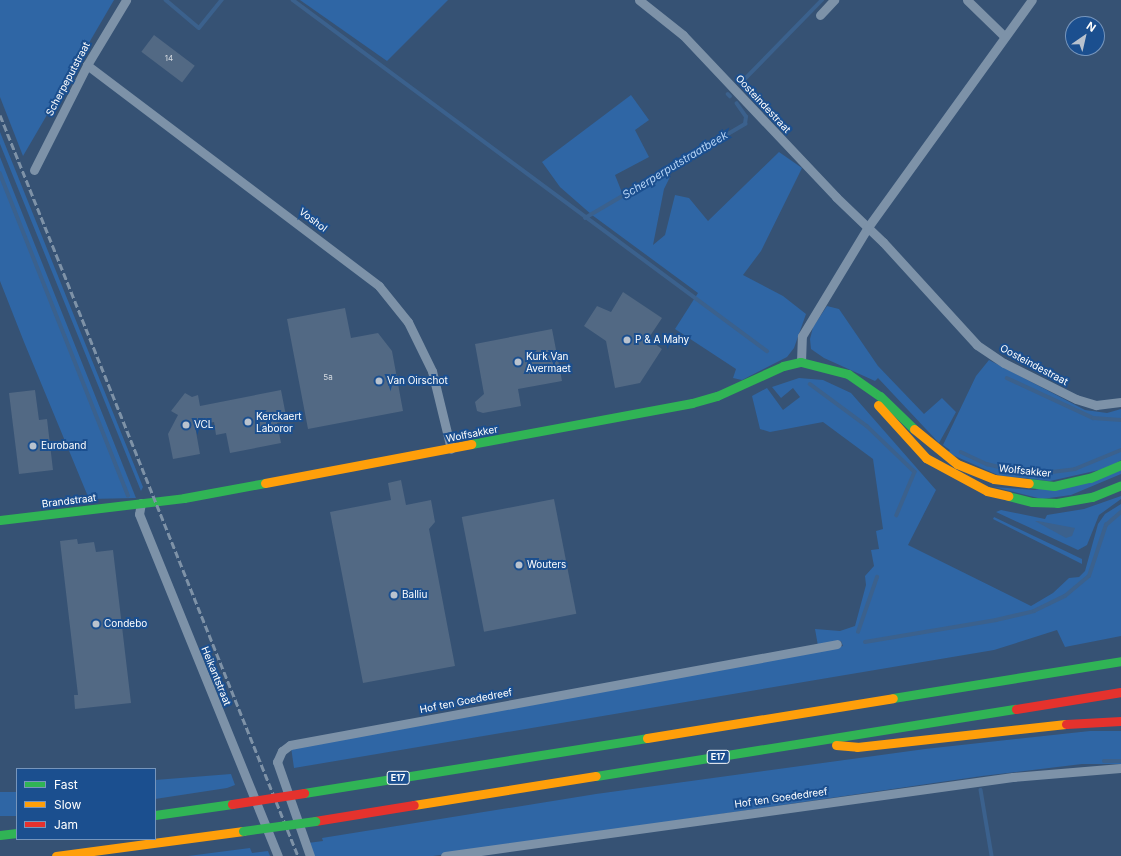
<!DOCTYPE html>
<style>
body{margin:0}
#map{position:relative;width:1121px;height:856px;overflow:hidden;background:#365274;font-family:Inter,sans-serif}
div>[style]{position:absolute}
.green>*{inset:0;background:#2f66a5;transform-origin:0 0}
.water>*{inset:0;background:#3b618d}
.stream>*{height:3.5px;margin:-1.75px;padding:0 1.75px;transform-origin:1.75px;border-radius:1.75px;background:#3b618d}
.building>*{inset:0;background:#526984;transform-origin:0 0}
.street>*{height:9px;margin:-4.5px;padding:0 4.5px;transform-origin:4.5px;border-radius:4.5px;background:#7d92a8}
.fast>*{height:9px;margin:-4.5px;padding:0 4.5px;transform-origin:4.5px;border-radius:4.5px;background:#30b455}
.slow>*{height:9px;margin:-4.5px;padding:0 4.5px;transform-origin:4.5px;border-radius:4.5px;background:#ff9f0a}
.jam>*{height:9px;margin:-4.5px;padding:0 4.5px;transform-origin:4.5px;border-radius:4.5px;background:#e5322d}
.rail>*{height:3px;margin-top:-1.5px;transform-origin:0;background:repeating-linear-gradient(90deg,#7e92a7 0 7px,transparent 0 10px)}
.fast-bridge>*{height:9px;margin:-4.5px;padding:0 4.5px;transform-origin:4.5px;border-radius:4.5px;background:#30b455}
.jam-bridge>*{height:9px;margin:-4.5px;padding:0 4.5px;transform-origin:4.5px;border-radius:4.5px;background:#e5322d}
.dots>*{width:11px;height:11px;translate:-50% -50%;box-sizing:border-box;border:2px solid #1b4f8f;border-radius:50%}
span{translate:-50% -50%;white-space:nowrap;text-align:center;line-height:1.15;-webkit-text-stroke:4px #1b4f8f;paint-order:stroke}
.number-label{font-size:8px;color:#d4dae0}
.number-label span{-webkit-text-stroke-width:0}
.shield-label span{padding:1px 3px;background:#1b4f8f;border:1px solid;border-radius:3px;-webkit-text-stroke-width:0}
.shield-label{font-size:9px;color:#fff;font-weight:700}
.street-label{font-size:10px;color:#fff}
.poi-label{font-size:10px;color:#fff}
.left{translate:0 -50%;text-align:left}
.water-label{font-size:11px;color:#b5d3f5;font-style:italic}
.legend{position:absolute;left:16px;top:768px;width:140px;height:72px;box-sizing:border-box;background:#1b4f8f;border:1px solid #7695bc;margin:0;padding:5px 7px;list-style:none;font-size:12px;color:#fff}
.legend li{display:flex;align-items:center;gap:8px;height:20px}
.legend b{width:20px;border:1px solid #7695bc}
.north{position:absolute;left:1065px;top:16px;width:40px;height:40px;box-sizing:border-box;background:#1b4f8f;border:1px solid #7695bc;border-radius:50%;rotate:34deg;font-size:11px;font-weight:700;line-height:16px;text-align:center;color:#fff}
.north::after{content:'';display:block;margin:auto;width:14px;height:18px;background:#b9c2ce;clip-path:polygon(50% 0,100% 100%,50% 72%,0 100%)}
</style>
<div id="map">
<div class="green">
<div style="clip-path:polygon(0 0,114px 0,23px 156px,0 97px)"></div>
<div style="clip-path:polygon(300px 0,448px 0,387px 61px)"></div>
<div style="clip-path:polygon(631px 95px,649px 120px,635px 130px,649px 157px,615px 175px,623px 195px,663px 168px,670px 177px,664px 189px,653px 245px,665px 235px,675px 195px,689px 198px,708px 221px,779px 152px,802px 168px,761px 251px,743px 275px,783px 296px,806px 314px,794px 348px,787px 357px,742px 380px,733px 378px,736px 369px,675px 329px,698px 293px,592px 215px,560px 187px,542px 162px)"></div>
<div style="clip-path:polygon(0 132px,143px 487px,141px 491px,0 144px)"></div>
<div style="clip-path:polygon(0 157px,11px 185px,136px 498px,89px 499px,24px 342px,0 281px)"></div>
<div style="clip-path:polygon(827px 306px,839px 309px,878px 366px,924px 414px,942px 398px,956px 412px,939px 443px,878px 378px,875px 381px,824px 358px,811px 349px,810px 339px,813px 327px)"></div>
<div style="clip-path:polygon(989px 360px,1085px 410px,1107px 413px,1121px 409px,1121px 460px,1108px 468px,1050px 481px,1000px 476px,948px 453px,950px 450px,943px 445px,976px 376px)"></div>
<div style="clip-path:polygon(799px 378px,823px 380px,851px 393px,936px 490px,908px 545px,1031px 606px,1053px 593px,1069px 578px,1079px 577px,1085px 571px,1098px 524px,1105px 514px,1121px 504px,1121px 636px,1065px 647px,1057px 630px,994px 650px,294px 768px,291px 747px,843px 646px,841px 641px,818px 646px,815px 629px,840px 631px,855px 626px,866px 585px,865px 576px,874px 566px,871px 550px,879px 549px,876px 531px,883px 529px,873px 459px,823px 422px,770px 432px,760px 429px,752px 396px,767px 388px,783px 410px,800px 397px,793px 388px,781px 398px,772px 387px)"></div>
<div style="clip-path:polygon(1121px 469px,1121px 474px,1071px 495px,1042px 499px,994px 487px,1035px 490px)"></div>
<div style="clip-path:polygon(1121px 496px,1121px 499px,1099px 515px,1087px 545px,1078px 550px,996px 512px,1001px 510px,1045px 519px,1047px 515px,1084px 509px)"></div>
<div style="clip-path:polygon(994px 517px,1082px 559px,1082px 564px,993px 519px)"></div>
<div style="clip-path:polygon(1090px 731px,1121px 731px,1121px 764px,1082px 764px,982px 776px,433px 856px,313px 856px,308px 843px,323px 841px,322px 838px,596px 794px,925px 749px)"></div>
<div style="clip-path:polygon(231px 774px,235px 785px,227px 788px,155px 799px,155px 780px)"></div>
<div style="left:17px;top:792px;width:24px;height:17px;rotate:90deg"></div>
<div style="clip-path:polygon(250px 848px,252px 853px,268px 851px,270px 856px,188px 856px)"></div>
</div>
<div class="water">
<div style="clip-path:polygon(1035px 521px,1038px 521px,1075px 528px,1072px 536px,1066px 538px)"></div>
</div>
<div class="stream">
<div style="left:166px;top:0;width:43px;rotate:40.3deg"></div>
<div style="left:199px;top:28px;width:36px;rotate:-51deg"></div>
<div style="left:293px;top:0;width:590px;rotate:36.52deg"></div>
<div style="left:743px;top:81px;width:113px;rotate:-45.7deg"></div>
<div style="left:728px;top:94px;width:3px;rotate:45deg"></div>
<div style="left:0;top:173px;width:347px;rotate:68.3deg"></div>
<div style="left:585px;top:218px;width:186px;rotate:-30.4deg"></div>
<div style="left:745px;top:124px;width:7px;rotate:-82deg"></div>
<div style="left:746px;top:117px;width:16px;rotate:-125deg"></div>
<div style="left:1007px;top:378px;width:95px;rotate:24.9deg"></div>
<div style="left:1093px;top:418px;width:28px;rotate:4deg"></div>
<div style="left:810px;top:384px;width:71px;rotate:36.4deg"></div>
<div style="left:867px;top:426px;width:66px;rotate:43.8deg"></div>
<div style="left:915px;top:472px;width:47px;rotate:112.7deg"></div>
<div style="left:961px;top:452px;width:29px;rotate:25deg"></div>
<div style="left:987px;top:464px;width:29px;rotate:14deg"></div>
<div style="left:1015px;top:471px;width:37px;rotate:2deg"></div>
<div style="left:1052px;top:472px;width:23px;rotate:-7deg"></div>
<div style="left:1075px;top:469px;width:50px;rotate:-22.4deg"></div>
<div style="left:858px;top:632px;width:58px;rotate:-70.9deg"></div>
<div style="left:865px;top:642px;width:133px;rotate:-9.5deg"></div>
<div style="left:996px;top:620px;width:39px;rotate:-13deg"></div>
<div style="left:1034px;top:611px;width:34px;rotate:-26deg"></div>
<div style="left:1065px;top:596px;width:31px;rotate:-40deg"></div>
<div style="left:1089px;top:576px;width:54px;rotate:-71.6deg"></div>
<div style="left:1106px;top:525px;width:20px;rotate:-41deg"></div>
<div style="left:1104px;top:761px;width:17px"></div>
<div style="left:981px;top:790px;width:67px;rotate:80.5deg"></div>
</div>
<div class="building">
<div style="left:154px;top:35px;width:51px;height:21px;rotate:37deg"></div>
<div style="clip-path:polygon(623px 292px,662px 318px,648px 339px,662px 349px,640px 383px,615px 388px,606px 341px,584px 326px,597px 306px,611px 312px)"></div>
<div style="clip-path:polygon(345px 308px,351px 338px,378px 333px,392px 351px,403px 411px,308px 429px,287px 319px)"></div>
<div style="clip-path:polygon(552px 329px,562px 381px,518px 389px,521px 406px,483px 413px,477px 411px,475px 402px,484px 394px,475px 344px)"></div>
<div style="clip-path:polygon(35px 390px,39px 420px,47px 419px,53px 470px,19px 474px,9px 393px)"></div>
<div style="clip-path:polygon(281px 390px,287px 421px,277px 423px,281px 443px,230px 453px,226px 433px,216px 435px,214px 422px,195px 426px,200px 454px,173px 459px,168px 434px,178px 415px,171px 411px,185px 393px,192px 397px,198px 395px,200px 406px)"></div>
<div style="clip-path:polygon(401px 480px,406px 505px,431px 500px,435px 522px,429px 529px,455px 666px,363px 683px,330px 512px,391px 500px,388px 483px)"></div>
<div style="left:554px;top:499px;width:117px;height:94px;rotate:79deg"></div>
<div style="clip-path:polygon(77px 539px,78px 544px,94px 542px,96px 552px,113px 550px,131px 703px,75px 709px,74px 695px,78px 695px,60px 541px)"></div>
</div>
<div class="street">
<div style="left:639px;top:0;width:56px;rotate:38.5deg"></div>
<div style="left:683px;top:35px;width:223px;rotate:46.6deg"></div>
<div style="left:836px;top:197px;width:65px;rotate:43.8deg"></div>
<div style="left:883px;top:242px;width:139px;rotate:47.6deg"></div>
<div style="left:977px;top:345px;width:32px;rotate:34deg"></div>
<div style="left:1004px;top:363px;width:80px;rotate:26.6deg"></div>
<div style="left:1076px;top:399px;width:21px;rotate:17deg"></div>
<div style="left:1096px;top:405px;width:25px;rotate:-7deg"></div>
<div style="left:967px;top:0;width:52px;rotate:44.2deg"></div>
<div style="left:820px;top:15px;width:21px;rotate:-47deg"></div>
<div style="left:87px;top:65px;width:366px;rotate:37.1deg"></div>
<div style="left:379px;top:286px;width:46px;rotate:51.1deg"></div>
<div style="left:408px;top:322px;width:55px;rotate:63.9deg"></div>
<div style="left:432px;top:371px;width:80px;rotate:76.3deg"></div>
<div style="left:34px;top:170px;width:118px;rotate:-63.2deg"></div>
<div style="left:87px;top:65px;width:76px;rotate:-59deg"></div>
<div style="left:801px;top:362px;width:26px;rotate:-88deg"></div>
<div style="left:802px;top:336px;width:127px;rotate:-58.8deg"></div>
<div style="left:868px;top:227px;width:280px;rotate:-54.2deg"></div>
<div style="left:141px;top:503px;width:11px;rotate:100deg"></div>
<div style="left:139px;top:514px;width:369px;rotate:67.9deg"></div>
<div style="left:310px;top:856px;width:100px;rotate:-109.3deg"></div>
<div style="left:277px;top:762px;width:12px;rotate:-66deg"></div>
<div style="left:282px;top:751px;width:10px;rotate:-37deg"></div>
<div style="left:290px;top:745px;width:556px;rotate:-10.46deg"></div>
<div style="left:445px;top:856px;width:573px;rotate:-7.92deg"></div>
<div style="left:1013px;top:777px;width:108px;rotate:-4.8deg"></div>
</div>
<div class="fast">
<div style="left:471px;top:444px;width:225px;rotate:-10.5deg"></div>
<div style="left:692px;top:403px;width:26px;rotate:-16deg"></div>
<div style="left:717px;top:396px;width:72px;rotate:-24.4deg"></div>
<div style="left:783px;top:366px;width:18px;rotate:-13deg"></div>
<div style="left:801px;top:362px;width:49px;rotate:14.3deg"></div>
<div style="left:848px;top:374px;width:39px;rotate:35deg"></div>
<div style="left:880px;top:396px;width:47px;rotate:44.1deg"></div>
<div style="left:1029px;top:483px;width:25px;rotate:7deg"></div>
<div style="left:1054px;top:486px;width:37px;rotate:-13deg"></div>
<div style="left:1090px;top:478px;width:34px;rotate:-23deg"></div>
<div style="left:1008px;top:496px;width:25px;rotate:14deg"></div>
<div style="left:1032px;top:502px;width:25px;rotate:2deg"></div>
<div style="left:1057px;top:503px;width:36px;rotate:-10deg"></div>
<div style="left:1092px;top:497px;width:31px;rotate:-22deg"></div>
<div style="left:0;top:520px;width:185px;rotate:-6.8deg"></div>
<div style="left:184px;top:498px;width:82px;rotate:-10.5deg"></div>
<div style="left:893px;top:698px;width:231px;rotate:-9.2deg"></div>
<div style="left:596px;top:776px;width:425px;rotate:-9.1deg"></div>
<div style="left:304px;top:793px;width:347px;rotate:-9.1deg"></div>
<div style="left:155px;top:815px;width:78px;rotate:-8.1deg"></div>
<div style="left:0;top:835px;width:17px;rotate:-7deg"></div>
</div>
<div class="slow">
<div style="left:878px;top:405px;width:72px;rotate:47.8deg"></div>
<div style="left:926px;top:458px;width:69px;rotate:28.4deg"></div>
<div style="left:987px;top:491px;width:22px;rotate:13deg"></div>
<div style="left:914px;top:429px;width:55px;rotate:39.1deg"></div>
<div style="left:957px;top:464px;width:40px;rotate:22deg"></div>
<div style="left:994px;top:479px;width:35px;rotate:7deg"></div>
<div style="left:265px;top:483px;width:210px;rotate:-10.7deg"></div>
<div style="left:647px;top:738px;width:249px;rotate:-9.2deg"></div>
<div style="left:836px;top:745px;width:21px;rotate:5deg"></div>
<div style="left:857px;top:747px;width:210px;rotate:-6.3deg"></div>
<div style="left:414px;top:805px;width:184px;rotate:-9.1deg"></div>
<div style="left:56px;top:856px;width:189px;rotate:-7.6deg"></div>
</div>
<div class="jam">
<div style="left:1016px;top:709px;width:106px;rotate:-9.2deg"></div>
<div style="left:1066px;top:724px;width:55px;rotate:-3.1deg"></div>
<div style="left:315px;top:821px;width:100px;rotate:-9.2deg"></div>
</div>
<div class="rail">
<div style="left:0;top:115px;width:799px;rotate:68.09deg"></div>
</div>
<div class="fast-bridge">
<div style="left:243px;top:831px;width:73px;rotate:-7.9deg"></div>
</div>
<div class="jam-bridge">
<div style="left:232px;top:804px;width:73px;rotate:-8.7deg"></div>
</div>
<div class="dots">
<div style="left:627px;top:340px;background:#b9c2ce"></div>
<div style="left:518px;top:362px;background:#b9c2ce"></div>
<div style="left:379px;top:381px;background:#b9c2ce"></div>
<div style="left:248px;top:422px;background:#b9c2ce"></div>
<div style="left:186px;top:425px;background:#b9c2ce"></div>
<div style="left:33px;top:446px;background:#b9c2ce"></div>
<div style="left:519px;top:565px;background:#b9c2ce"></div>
<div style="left:394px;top:595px;background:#b9c2ce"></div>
<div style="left:96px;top:624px;background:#b9c2ce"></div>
</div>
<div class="number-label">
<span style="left:169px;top:59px">14</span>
<span style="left:328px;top:378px">5a</span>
</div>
<div class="shield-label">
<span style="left:718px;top:757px">E17</span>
<span style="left:398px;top:778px">E17</span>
</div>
<div class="street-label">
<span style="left:68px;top:79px;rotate:-62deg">Scherpeputstraat</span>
<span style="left:763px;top:104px;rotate:47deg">Oosteindestraat</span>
<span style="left:313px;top:220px;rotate:37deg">Voshol</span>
<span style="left:1034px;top:365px;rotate:28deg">Oosteindestraat</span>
<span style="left:472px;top:434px;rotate:-11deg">Wolfsakker</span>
<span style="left:1025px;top:471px;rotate:6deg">Wolfsakker</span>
<span style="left:69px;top:501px;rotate:-7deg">Brandstraat</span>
<span style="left:216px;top:676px;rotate:68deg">Heikantstraat</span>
<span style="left:466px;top:701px;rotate:-11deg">Hof ten Goededreef</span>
<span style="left:781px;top:798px;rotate:-8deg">Hof ten Goededreef</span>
</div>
<div class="poi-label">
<span class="left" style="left:635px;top:340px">P &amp; A Mahy</span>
<span class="left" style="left:526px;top:362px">Kurk Van<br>Avermaet</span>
<span class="left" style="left:387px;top:381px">Van Oirschot</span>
<span class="left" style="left:256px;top:422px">Kerckaert<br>Laboror</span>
<span class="left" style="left:194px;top:425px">VCL</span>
<span class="left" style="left:41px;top:446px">Euroband</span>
<span class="left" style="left:527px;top:565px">Wouters</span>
<span class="left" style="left:402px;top:595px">Balliu</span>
<span class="left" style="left:104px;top:624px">Condebo</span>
</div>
<div class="water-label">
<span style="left:675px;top:165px;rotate:-31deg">Scherperputstraatbeek</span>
</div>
<ul class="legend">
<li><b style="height:5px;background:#30b455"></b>Fast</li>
<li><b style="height:5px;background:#ff9f0a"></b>Slow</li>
<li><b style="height:5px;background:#e5322d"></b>Jam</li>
</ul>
<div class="north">N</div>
</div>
